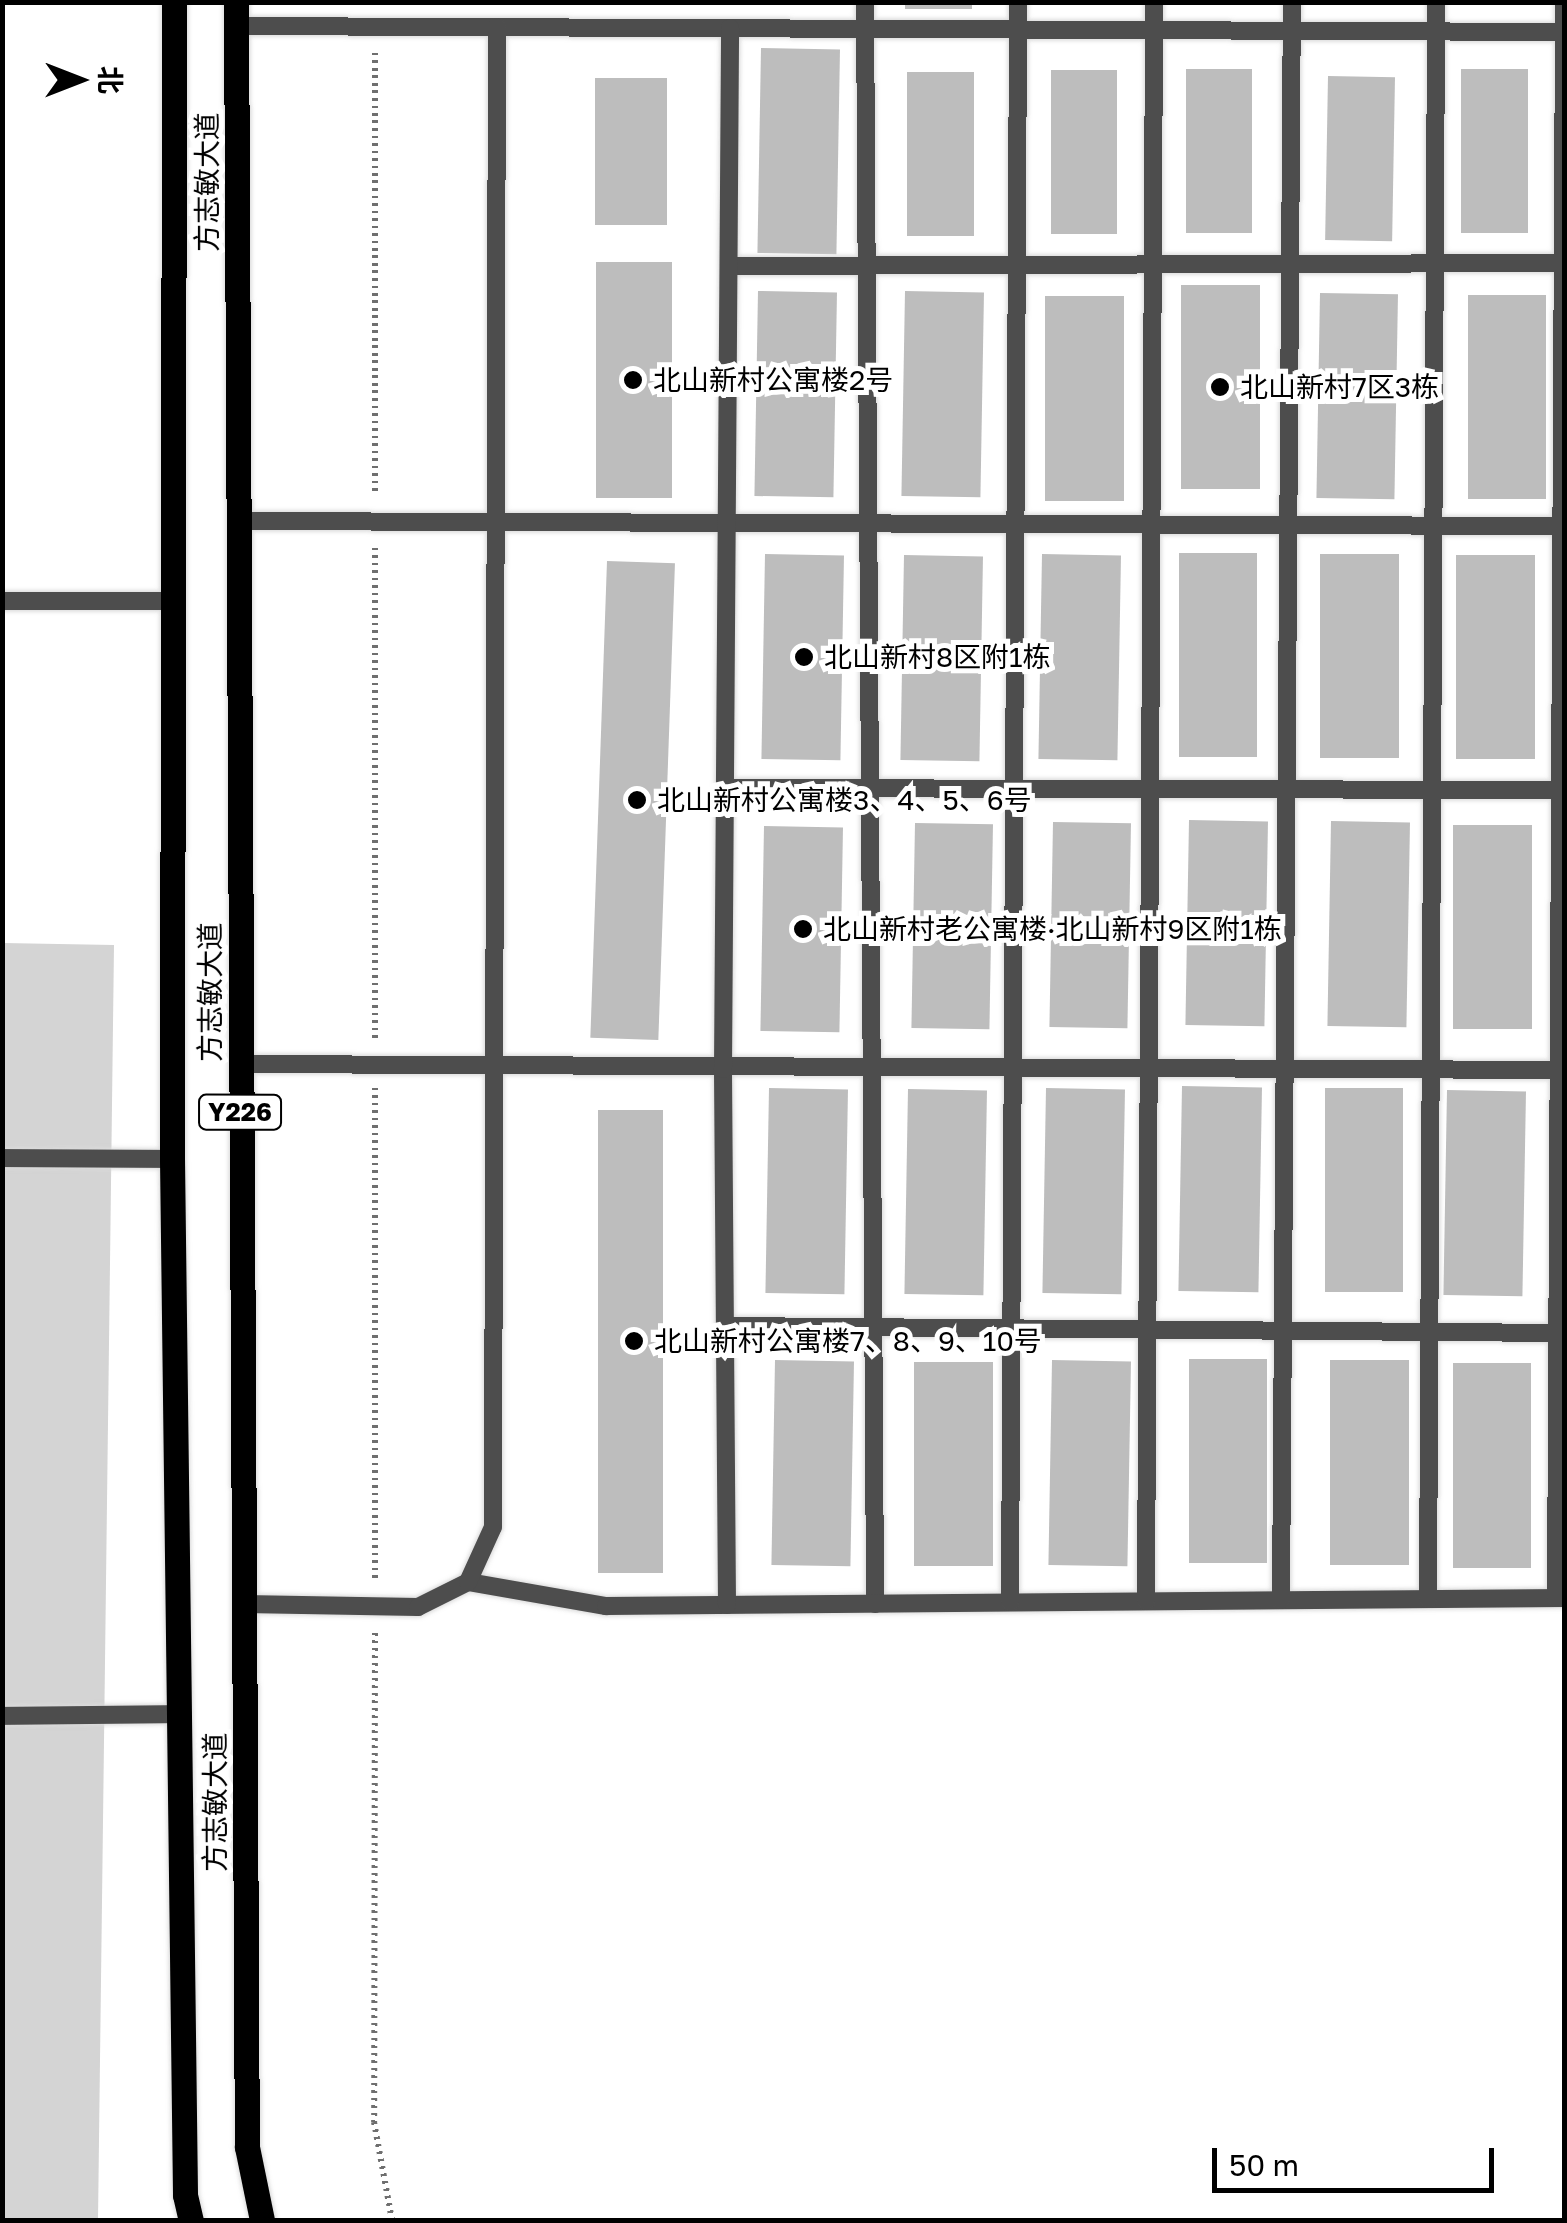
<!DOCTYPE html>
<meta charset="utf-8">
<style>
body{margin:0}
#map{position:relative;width:1567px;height:2223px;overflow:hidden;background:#fff;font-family:"Golos Text","Noto Sans SC",sans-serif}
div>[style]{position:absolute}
.green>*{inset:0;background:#d4d4d4}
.building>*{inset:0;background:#bdbdbd;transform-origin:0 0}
.path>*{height:6px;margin-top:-3px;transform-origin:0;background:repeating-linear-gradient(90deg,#6f6f6f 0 2.5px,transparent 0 7.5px)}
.roads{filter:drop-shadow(0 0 2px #dbdbdb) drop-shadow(0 0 2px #dbdbdb)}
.minor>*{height:18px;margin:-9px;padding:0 9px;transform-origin:9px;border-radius:9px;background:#4d4d4d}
.major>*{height:25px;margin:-12.5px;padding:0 12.5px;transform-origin:12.5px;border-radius:12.5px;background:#000}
.dots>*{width:28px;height:28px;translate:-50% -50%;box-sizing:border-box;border:5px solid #fff;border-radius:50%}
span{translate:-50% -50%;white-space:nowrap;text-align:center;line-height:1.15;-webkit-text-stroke:10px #fff;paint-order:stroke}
.shield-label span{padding:2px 8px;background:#fff;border:2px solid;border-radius:8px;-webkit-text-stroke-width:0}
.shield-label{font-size:25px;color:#000;font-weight:700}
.street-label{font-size:28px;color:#000}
.poi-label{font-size:28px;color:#000}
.left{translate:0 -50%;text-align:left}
.frame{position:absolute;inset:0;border:5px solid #000;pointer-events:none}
.north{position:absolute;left:30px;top:30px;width:100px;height:100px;-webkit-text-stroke:8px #fff;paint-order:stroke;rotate:90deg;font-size:28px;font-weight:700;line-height:40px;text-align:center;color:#000}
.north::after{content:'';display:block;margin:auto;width:35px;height:45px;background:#000;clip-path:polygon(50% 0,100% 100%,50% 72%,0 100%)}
.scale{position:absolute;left:1212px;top:2148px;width:282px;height:45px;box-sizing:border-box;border:5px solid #000;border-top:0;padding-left:12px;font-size:30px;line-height:35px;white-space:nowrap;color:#000;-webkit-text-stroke:8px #fff;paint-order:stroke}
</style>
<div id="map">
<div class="green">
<div style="clip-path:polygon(3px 943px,114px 945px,98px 2220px,3px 2220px)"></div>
</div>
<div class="building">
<div style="left:905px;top:2px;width:67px;height:7px"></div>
<div style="left:761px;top:48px;width:79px;height:205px;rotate:1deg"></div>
<div style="left:1186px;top:69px;width:66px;height:164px"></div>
<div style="left:1461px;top:69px;width:67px;height:164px"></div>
<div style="left:1051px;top:70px;width:66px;height:164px"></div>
<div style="left:907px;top:72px;width:67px;height:164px"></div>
<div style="left:1328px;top:76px;width:67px;height:164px;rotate:1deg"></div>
<div style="left:667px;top:78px;width:147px;height:72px;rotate:90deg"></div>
<div style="left:596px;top:262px;width:76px;height:236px"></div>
<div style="left:1181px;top:285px;width:79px;height:204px"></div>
<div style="left:758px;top:291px;width:79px;height:205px;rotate:1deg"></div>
<div style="left:905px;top:291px;width:79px;height:205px;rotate:1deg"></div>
<div style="left:1320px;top:293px;width:78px;height:205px;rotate:1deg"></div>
<div style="left:1468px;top:295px;width:78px;height:204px"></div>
<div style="left:1045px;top:296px;width:79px;height:205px"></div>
<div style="left:1179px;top:553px;width:78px;height:204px"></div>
<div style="left:765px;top:554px;width:79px;height:205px;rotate:1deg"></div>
<div style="left:1042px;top:554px;width:79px;height:205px;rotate:1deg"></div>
<div style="left:1320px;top:554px;width:79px;height:204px"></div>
<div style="left:904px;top:555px;width:79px;height:205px;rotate:1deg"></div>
<div style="left:1456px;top:555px;width:79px;height:204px"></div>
<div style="left:607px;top:561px;width:68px;height:477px;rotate:2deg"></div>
<div style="left:1189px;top:820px;width:79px;height:205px;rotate:1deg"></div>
<div style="left:1331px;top:821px;width:79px;height:205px;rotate:1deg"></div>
<div style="left:1053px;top:822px;width:78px;height:205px;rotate:1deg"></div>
<div style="left:915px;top:823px;width:78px;height:205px;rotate:1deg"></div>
<div style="left:1453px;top:825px;width:79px;height:204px"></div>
<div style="left:764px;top:826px;width:79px;height:205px;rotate:1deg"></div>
<div style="left:1182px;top:1086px;width:80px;height:205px;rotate:1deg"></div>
<div style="left:769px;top:1088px;width:79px;height:205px;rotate:1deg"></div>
<div style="left:1046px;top:1088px;width:79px;height:205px;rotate:1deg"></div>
<div style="left:1325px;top:1088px;width:78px;height:204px"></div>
<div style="left:908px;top:1089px;width:79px;height:205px;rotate:1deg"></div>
<div style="left:1447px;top:1090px;width:79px;height:205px;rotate:1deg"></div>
<div style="left:598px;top:1110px;width:65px;height:463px"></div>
<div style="left:1189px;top:1359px;width:78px;height:204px"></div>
<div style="left:775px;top:1360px;width:79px;height:205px;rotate:1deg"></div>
<div style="left:1052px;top:1360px;width:79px;height:205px;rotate:1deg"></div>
<div style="left:1330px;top:1360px;width:79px;height:205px"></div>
<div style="left:914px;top:1362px;width:79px;height:204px"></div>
<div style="left:1453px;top:1363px;width:78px;height:205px"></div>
</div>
<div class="path">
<div style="left:375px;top:53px;width:443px;rotate:90deg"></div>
<div style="left:375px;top:548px;width:493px;rotate:90deg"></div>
<div style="left:375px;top:1088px;width:493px;rotate:90deg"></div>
<div style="left:375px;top:1633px;width:489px;rotate:90.1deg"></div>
<div style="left:374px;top:2122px;width:100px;rotate:79.6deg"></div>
</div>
<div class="roads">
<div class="minor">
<div style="left:865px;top:2px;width:1602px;rotate:89.64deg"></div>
<div style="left:236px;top:26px;width:1328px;rotate:0.26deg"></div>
<div style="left:729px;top:266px;width:835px;rotate:-0.21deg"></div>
<div style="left:238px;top:521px;width:1326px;rotate:0.22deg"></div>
<div style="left:2px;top:601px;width:173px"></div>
<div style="left:726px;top:788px;width:838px;rotate:0.14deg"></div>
<div style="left:240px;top:1064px;width:1324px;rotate:0.26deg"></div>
<div style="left:2px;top:1158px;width:170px;rotate:0.3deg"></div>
<div style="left:725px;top:1326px;width:839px;rotate:0.48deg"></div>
<div style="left:468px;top:1582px;width:140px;rotate:9.9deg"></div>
<div style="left:606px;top:1606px;width:958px;rotate:-0.48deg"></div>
<div style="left:1556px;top:1598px;width:1596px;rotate:-89.71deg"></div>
<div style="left:1428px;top:1599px;width:1597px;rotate:-89.71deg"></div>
<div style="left:1281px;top:1600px;width:1598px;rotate:-89.61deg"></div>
<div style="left:1146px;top:1601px;width:1599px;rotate:-89.71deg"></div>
<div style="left:1010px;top:1602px;width:1600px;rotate:-89.71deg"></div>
<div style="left:244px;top:1604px;width:174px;rotate:1deg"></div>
<div style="left:418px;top:1607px;width:56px;rotate:-26.6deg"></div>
<div style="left:468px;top:1582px;width:60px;rotate:-65.6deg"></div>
<div style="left:493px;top:1527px;width:1500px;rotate:-89.85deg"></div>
<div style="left:727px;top:1605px;width:536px;rotate:-90.43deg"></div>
<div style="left:723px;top:1069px;width:1041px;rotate:-89.61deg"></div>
<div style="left:2px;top:1716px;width:177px;rotate:-0.6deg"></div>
</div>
<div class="major">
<div style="left:174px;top:2px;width:1157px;rotate:90.1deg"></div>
<div style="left:172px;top:1159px;width:1036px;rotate:89.28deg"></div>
<div style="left:185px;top:2195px;width:26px;rotate:77deg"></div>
<div style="left:236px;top:2px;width:2145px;rotate:89.71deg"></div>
<div style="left:247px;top:2147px;width:75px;rotate:78.4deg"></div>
</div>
</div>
<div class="dots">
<div style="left:633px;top:380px;background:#000"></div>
<div style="left:1220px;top:387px;background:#000"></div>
<div style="left:804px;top:657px;background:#000"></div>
<div style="left:637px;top:800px;background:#000"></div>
<div style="left:803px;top:929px;background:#000"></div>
<div style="left:634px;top:1341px;background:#000"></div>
</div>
<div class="shield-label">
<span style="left:240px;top:1112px">Y226</span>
</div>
<div class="street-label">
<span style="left:207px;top:182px;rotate:-90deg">方志敏大道</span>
<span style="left:210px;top:992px;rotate:-90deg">方志敏大道</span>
<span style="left:215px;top:1802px;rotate:-90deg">方志敏大道</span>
</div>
<div class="poi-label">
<span class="left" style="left:653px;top:380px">北山新村公寓楼2号</span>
<span class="left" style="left:1240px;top:387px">北山新村7区3栋</span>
<span class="left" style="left:824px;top:657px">北山新村8区附1栋</span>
<span class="left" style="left:657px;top:800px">北山新村公寓楼3、4、5、6号</span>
<span class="left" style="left:823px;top:929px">北山新村老公寓楼·北山新村9区附1栋</span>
<span class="left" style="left:654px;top:1341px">北山新村公寓楼7、8、9、10号</span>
</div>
<div class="frame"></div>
<div class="north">北</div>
<div class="scale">50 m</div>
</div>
